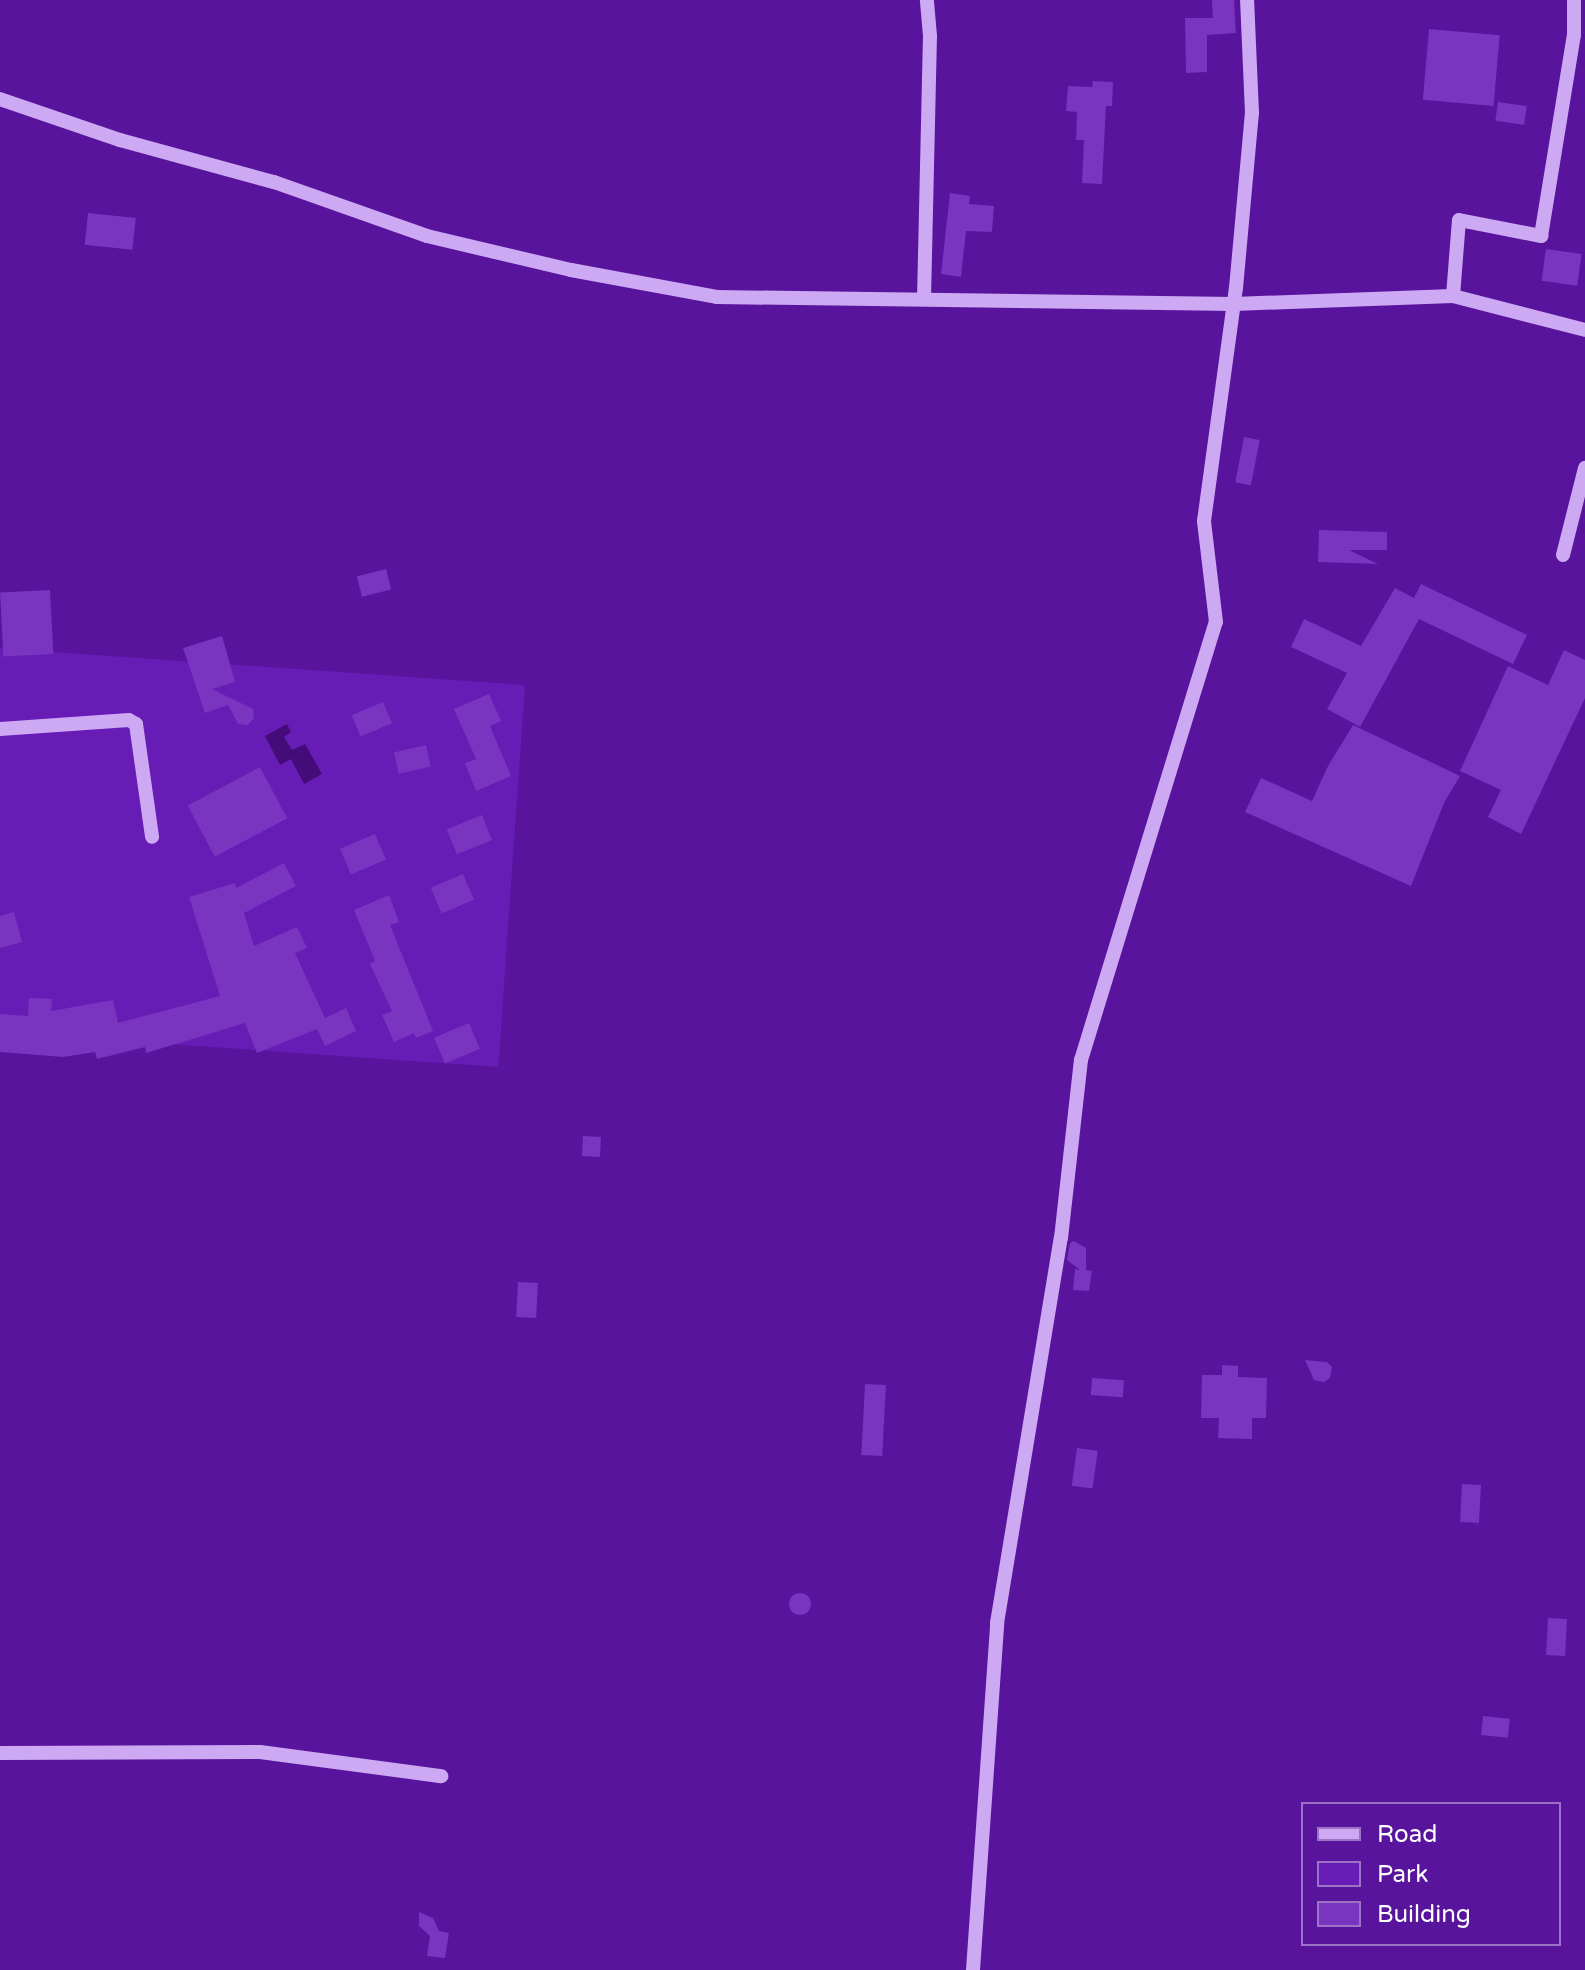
<!DOCTYPE html>
<style>
body{margin:0}
#map{position:relative;width:1585px;height:1970px;overflow:hidden;background:#58149c;font-family:"Varela Round",sans-serif}
div>[style]{position:absolute}
.green>*{inset:0;background:#671cb6;transform-origin:0 0}
.water>*{inset:0;background:#440c78}
.building>*{inset:0;background:#7934c0;transform-origin:0 0}
.round{border-radius:50%}
.minor>*{height:14px;margin:-7px;padding:0 7px;transform-origin:7px;border-radius:7px;background:#cda9f3}
span{translate:-50% -50%;white-space:nowrap;text-align:center;line-height:1.15;-webkit-text-stroke:7px #58149c;paint-order:stroke}
.legend{position:absolute;left:1301px;top:1802px;width:260px;height:144px;box-sizing:border-box;background:#58149c;border:2px solid #9b72c4;margin:0;padding:10px 14px;list-style:none;font-size:24px;color:#fff}
.legend li{display:flex;align-items:center;gap:16px;height:40px}
.legend b{width:40px;border:2px solid #9b72c4}
</style>
<div id="map">
<div class="green">
<div style="left:525px;top:685px;width:383px;height:526px;rotate:94deg"></div>
</div>
<div class="water">
<div style="clip-path:polygon(287px 724px,291px 732px,284px 737px,292px 750px,305px 744px,322px 774px,304px 784px,291px 759px,280px 765px,265px 736px)"></div>
</div>
<div class="building">
<div style="clip-path:polygon(1212px 0,1234px 0,1236px 33px,1207px 35px,1207px 72px,1186px 73px,1185px 18px,1213px 18px)"></div>
<div style="left:1429px;top:29px;width:71px;height:71px;rotate:5deg"></div>
<div style="clip-path:polygon(1093px 81px,1113px 82px,1112px 106px,1106px 106px,1102px 184px,1082px 183px,1084px 140px,1076px 140px,1077px 112px,1066px 111px,1068px 86px,1092px 87px)"></div>
<div style="left:1498px;top:102px;width:29px;height:19px;rotate:8deg"></div>
<div style="clip-path:polygon(950px 193px,970px 196px,969px 204px,994px 206px,992px 232px,966px 231px,961px 277px,941px 274px)"></div>
<div style="left:88px;top:213px;width:48px;height:32px;rotate:6deg"></div>
<div style="left:1546px;top:249px;width:36px;height:32px;rotate:8deg"></div>
<div style="left:1244px;top:437px;width:16px;height:46px;rotate:11deg"></div>
<div style="clip-path:polygon(1319px 530px,1387px 532px,1387px 550px,1349px 550px,1378px 564px,1318px 562px)"></div>
<div style="left:386px;top:569px;width:21px;height:30px;rotate:76deg"></div>
<div style="clip-path:polygon(1421px 584px,1527px 635px,1513px 664px,1419px 619px,1360px 727px,1327px 709px,1347px 673px,1291px 647px,1304px 619px,1361px 646px,1395px 588px,1414px 598px)"></div>
<div style="left:50px;top:590px;width:64px;height:50px;rotate:87deg"></div>
<div style="clip-path:polygon(222px 636px,235px 682px,212px 689px,253px 709px,254px 718px,248px 725px,238px 724px,228px 705px,205px 713px,183px 648px)"></div>
<div style="clip-path:polygon(1564px 650px,1585px 660px,1585px 698px,1521px 834px,1488px 817px,1501px 790px,1460px 771px,1508px 666px,1548px 685px)"></div>
<div style="clip-path:polygon(489px 694px,501px 721px,490px 726px,511px 776px,476px 791px,465px 763px,476px 759px,454px 709px)"></div>
<div style="left:383px;top:702px;width:23px;height:34px;rotate:67deg"></div>
<div style="clip-path:polygon(1353px 725px,1460px 776px,1444px 803px,1411px 886px,1245px 812px,1261px 778px,1312px 801px,1328px 766px)"></div>
<div style="left:426px;top:745px;width:22px;height:33px;rotate:77deg"></div>
<div style="left:260px;top:767px;width:58px;height:82px;rotate:62deg"></div>
<div style="left:482px;top:815px;width:27px;height:38px;rotate:68deg"></div>
<div style="left:375px;top:834px;width:28px;height:38px;rotate:67deg"></div>
<div style="clip-path:polygon(284px 863px,296px 886px,244px 913px,254px 946px,297px 927px,307px 948px,295px 953px,325px 1018px,346px 1008px,356px 1031px,325px 1046px,317px 1029px,257px 1053px,245px 1023px,146px 1053px,145px 1047px,97px 1059px,95px 1052px,63px 1057px,0 1052px,0 1014px,28px 1016px,29px 998px,52px 999px,51px 1011px,113px 1000px,118px 1023px,220px 996px,189px 897px,235px 883px,236px 888px)"></div>
<div style="left:463px;top:874px;width:28px;height:35px;rotate:67deg"></div>
<div style="clip-path:polygon(389px 895px,399px 922px,390px 925px,433px 1031px,416px 1038px,414px 1033px,394px 1042px,382px 1015px,392px 1011px,370px 964px,375px 961px,354px 910px)"></div>
<div style="clip-path:polygon(14px 912px,22px 942px,0 948px,0 916px)"></div>
<div style="left:469px;top:1023px;width:28px;height:38px;rotate:67deg"></div>
<div style="left:583px;top:1136px;width:18px;height:20px;rotate:3deg"></div>
<div style="clip-path:polygon(1074px 1241px,1086px 1248px,1086px 1270px,1092px 1271px,1089px 1291px,1073px 1290px,1075px 1269px,1080px 1270px,1067px 1260px,1070px 1243px)"></div>
<div style="left:518px;top:1282px;width:20px;height:35px;rotate:3deg"></div>
<div style="clip-path:polygon(1305px 1360px,1327px 1362px,1332px 1367px,1330px 1378px,1324px 1382px,1314px 1380px)"></div>
<div style="clip-path:polygon(1222px 1365px,1238px 1366px,1238px 1377px,1267px 1378px,1266px 1418px,1252px 1418px,1252px 1439px,1218px 1438px,1219px 1418px,1201px 1418px,1202px 1375px,1222px 1375px)"></div>
<div style="left:1092px;top:1378px;width:32px;height:17px;rotate:4deg"></div>
<div style="left:865px;top:1384px;width:21px;height:71px;rotate:3deg"></div>
<div style="left:1077px;top:1448px;width:21px;height:38px;rotate:8deg"></div>
<div style="left:1462px;top:1484px;width:19px;height:38px;rotate:3deg"></div>
<div class="round" style="left:789px;top:1593px;width:22px;height:22px"></div>
<div style="left:1548px;top:1618px;width:19px;height:37px;rotate:3deg"></div>
<div style="left:1483px;top:1716px;width:27px;height:19px;rotate:6deg"></div>
<div style="clip-path:polygon(419px 1912px,433px 1918px,439px 1931px,449px 1933px,445px 1958px,427px 1956px,430px 1936px,419px 1926px)"></div>
</div>
<div class="minor">
<div style="left:0;top:99px;width:127px;rotate:18.9deg"></div>
<div style="left:120px;top:140px;width:160px;rotate:15.3deg"></div>
<div style="left:274px;top:182px;width:162px;rotate:19.4deg"></div>
<div style="left:427px;top:236px;width:148px;rotate:13.3deg"></div>
<div style="left:571px;top:270px;width:148px;rotate:10.5deg"></div>
<div style="left:717px;top:297px;width:517px;rotate:0.78deg"></div>
<div style="left:1234px;top:304px;width:219px;rotate:-2.1deg"></div>
<div style="left:1453px;top:296px;width:136px;rotate:14.4deg"></div>
<div style="left:1453px;top:296px;width:76px;rotate:-85.5deg"></div>
<div style="left:1459px;top:220px;width:84px;rotate:11deg"></div>
<div style="left:1541px;top:236px;width:204px;rotate:-80.7deg"></div>
<div style="left:1574px;top:35px;width:35px;rotate:-90deg"></div>
<div style="left:924px;top:299px;width:263px;rotate:-88.7deg"></div>
<div style="left:930px;top:36px;width:36px;rotate:-95deg"></div>
<div style="left:1563px;top:555px;width:90px;rotate:-75.8deg"></div>
<div style="left:0;top:729px;width:129px;rotate:-4deg"></div>
<div style="left:129px;top:720px;width:8px;rotate:30deg"></div>
<div style="left:136px;top:724px;width:114px;rotate:81.9deg"></div>
<div style="left:0;top:1753px;width:260px;rotate:-0.2deg"></div>
<div style="left:260px;top:1752px;width:183px;rotate:7.6deg"></div>
<div style="left:973px;top:1970px;width:348px;rotate:-86deg"></div>
<div style="left:997px;top:1623px;width:390px;rotate:-80.6deg"></div>
<div style="left:1061px;top:1238px;width:179px;rotate:-83.6deg"></div>
<div style="left:1081px;top:1060px;width:458px;rotate:-72.9deg"></div>
<div style="left:1216px;top:622px;width:102px;rotate:-96.8deg"></div>
<div style="left:1204px;top:521px;width:235px;rotate:-82.2deg"></div>
<div style="left:1236px;top:288px;width:176px;rotate:-84.8deg"></div>
<div style="left:1252px;top:113px;width:113px;rotate:-92.5deg"></div>
</div>
<ul class="legend">
<li><b style="height:10px;background:#cda9f3"></b>Road</li>
<li><b style="height:22px;background:#671cb6"></b>Park</li>
<li><b style="height:22px;background:#7934c0"></b>Building</li>
</ul>
</div>
